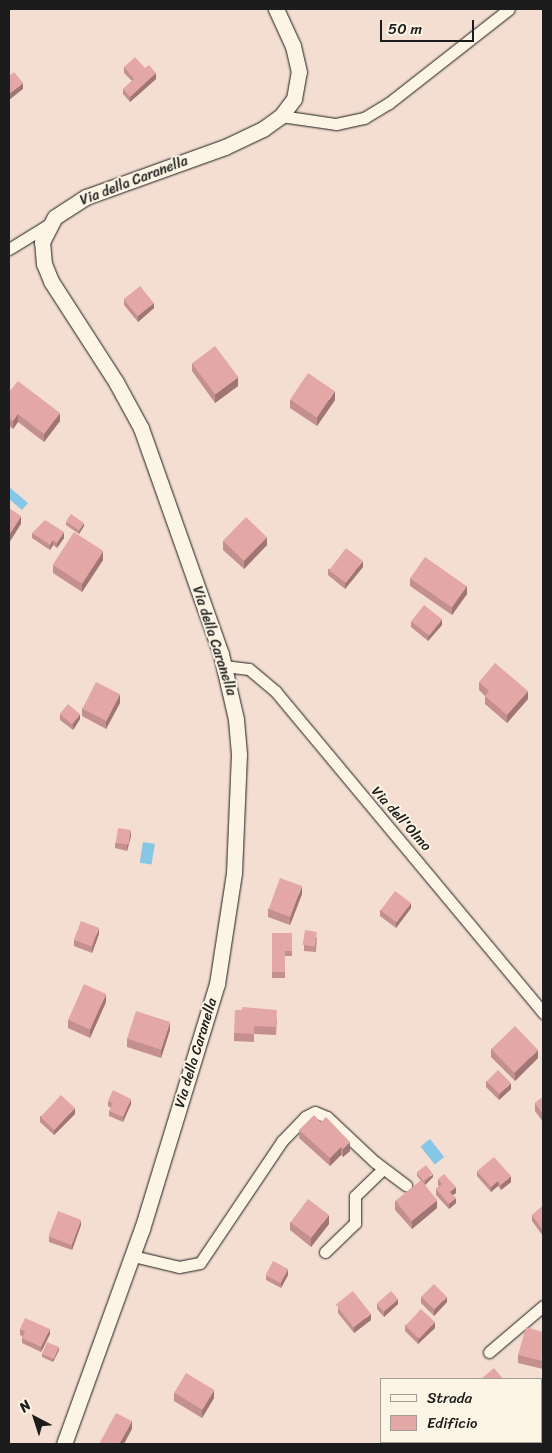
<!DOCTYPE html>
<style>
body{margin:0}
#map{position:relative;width:552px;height:1453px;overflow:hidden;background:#f4ded2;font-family:Sriracha,sans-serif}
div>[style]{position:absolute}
.water>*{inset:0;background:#86c6e6;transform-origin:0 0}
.roads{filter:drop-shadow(0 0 1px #1c1c1c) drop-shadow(0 0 1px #1c1c1c)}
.minor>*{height:11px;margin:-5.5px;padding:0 5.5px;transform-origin:5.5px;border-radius:5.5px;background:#fcf5e5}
.secondary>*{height:15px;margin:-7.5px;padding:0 7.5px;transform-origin:7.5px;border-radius:7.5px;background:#fcf5e5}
.wall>*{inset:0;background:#c3908f}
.shaded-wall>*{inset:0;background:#9f7674}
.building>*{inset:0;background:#e3a8a6;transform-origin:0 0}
span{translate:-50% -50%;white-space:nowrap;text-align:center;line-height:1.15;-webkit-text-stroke:4px #fcf5e5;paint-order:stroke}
.street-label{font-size:14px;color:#1c1c1c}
.frame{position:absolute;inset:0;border:10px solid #1c1c1c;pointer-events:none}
.legend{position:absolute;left:380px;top:1378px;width:162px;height:65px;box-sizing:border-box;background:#fcf5e5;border:1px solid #a29e95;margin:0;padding:6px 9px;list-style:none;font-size:15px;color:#1c1c1c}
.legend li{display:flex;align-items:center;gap:10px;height:25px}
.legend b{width:25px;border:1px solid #a29e95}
.north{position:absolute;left:10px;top:1393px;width:50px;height:50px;-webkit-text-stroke:4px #fcf5e5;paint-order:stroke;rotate:320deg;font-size:14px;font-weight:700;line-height:20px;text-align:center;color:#1c1c1c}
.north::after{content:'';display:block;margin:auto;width:18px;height:22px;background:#1c1c1c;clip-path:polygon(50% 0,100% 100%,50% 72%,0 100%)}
.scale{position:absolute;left:380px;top:20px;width:94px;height:22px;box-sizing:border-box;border:2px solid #1c1c1c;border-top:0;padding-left:6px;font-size:15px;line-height:18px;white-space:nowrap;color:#1c1c1c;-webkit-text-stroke:4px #fcf5e5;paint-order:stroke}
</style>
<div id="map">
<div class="water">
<div style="clip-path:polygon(9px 487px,28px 503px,22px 510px,9px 499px)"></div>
<div style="left:143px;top:842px;width:12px;height:21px;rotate:9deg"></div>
<div style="left:430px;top:1139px;width:23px;height:12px;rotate:52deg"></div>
</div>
<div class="roads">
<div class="minor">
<div style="left:281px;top:116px;width:56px;rotate:8.3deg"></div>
<div style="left:336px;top:124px;width:29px;rotate:-12deg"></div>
<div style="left:364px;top:118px;width:29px;rotate:-31deg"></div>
<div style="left:389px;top:103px;width:152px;rotate:-38.1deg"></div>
<div style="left:9px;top:249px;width:46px;rotate:-31.6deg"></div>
<div style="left:224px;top:666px;width:25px;rotate:7deg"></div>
<div style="left:249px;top:669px;width:35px;rotate:40deg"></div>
<div style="left:276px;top:692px;width:418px;rotate:50.2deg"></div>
<div style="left:325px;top:1252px;width:42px;rotate:-44deg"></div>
<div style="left:355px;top:1223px;width:27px;rotate:-90deg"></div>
<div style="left:355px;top:1196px;width:39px;rotate:-44deg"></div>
<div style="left:133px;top:1256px;width:47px;rotate:13.4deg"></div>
<div style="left:179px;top:1267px;width:21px;rotate:-11deg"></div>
<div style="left:200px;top:1263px;width:147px;rotate:-56.1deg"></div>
<div style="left:282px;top:1141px;width:33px;rotate:-46deg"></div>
<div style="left:305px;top:1117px;width:11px;rotate:-27deg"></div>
<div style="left:315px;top:1112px;width:13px;rotate:23deg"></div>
<div style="left:327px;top:1117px;width:66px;rotate:43.2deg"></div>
<div style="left:375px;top:1162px;width:39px;rotate:37deg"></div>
<div style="left:489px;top:1352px;width:71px;rotate:-40.4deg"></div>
</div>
<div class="secondary">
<div style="left:64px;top:1444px;width:229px;rotate:-70.1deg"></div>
<div style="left:142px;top:1229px;width:256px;rotate:-73deg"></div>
<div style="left:217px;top:984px;width:112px;rotate:-81.3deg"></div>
<div style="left:234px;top:873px;width:119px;rotate:-87.6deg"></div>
<div style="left:239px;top:754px;width:35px;rotate:-95deg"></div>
<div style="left:236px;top:719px;width:67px;rotate:-103deg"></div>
<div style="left:221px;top:654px;width:240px;rotate:-109.5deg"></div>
<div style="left:141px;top:428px;width:52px;rotate:-118.5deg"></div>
<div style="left:116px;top:382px;width:120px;rotate:-122.8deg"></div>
<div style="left:51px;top:281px;width:18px;rotate:-112deg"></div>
<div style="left:44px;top:264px;width:22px;rotate:-95deg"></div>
<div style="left:42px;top:242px;width:28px;rotate:-63deg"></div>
<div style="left:55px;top:217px;width:37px;rotate:-33deg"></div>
<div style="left:86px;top:197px;width:148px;rotate:-19.8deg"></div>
<div style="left:225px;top:147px;width:42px;rotate:-25.3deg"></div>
<div style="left:263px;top:129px;width:22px;rotate:-36deg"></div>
<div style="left:281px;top:116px;width:21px;rotate:-53deg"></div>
<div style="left:294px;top:99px;width:27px;rotate:-80deg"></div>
<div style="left:299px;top:72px;width:27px;rotate:-103deg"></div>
<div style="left:293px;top:46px;width:41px;rotate:-114.7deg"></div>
</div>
</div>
<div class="wall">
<div style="clip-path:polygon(124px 67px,145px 68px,156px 79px,130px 102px,123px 94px,123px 89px,132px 81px,124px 73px)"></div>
<div style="clip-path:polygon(124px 299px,154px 308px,138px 322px,124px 305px)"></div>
<div style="clip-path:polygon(192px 363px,238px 386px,215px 403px,192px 371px)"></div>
<div style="clip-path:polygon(9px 392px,60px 421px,44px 442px,18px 422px,13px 429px,9px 426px)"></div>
<div style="clip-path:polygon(290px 400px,335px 400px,317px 426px,290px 408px)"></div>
<div style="clip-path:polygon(66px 522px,84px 526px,79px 534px,66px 525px)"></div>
<div style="clip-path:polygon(32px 533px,64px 538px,57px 548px,53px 545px,50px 550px,32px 538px)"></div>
<div style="clip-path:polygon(223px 541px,267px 545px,244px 569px,223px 550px)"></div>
<div style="clip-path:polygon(103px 560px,82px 592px,53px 573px,53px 565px)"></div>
<div style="clip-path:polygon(363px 567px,345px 589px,328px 575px,328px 569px)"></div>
<div style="clip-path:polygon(410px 578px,467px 594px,452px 615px,410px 586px)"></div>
<div style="clip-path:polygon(411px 621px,442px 625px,428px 641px,411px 627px)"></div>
<div style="clip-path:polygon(479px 682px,528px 699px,507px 723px,485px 704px,485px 696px,479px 690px)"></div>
<div style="clip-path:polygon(120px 703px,106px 729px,82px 716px,82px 708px)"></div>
<div style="clip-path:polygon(60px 714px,80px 719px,73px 730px,60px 720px)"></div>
<div style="clip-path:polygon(131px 836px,127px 851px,115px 848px,115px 843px)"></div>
<div style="clip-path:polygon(302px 894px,290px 925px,268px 917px,268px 909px)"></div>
<div style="clip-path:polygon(411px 908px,396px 928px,380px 916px,380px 910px)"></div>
<div style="clip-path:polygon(272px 933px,292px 933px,292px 956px,285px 956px,285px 978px,272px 978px)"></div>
<div style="clip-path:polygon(99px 934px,92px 953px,74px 946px,74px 940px)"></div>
<div style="clip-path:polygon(317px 937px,316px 952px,304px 951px,304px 945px)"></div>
<div style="clip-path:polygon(106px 1002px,90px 1038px,68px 1028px,68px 1020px)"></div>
<div style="clip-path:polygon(277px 1019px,276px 1035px,254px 1034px,254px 1042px,234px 1041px,234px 1033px)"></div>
<div style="clip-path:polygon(170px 1030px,161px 1058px,127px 1047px,127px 1039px)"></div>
<div style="clip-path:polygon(491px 1049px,538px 1058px,515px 1081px,491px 1057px)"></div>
<div style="clip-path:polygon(486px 1081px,511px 1089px,499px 1100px,486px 1087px)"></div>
<div style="clip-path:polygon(543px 1097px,543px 1122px,535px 1111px,535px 1103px)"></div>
<div style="clip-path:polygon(108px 1101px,131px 1104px,123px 1122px,109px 1116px,109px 1111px,111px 1108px,108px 1106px)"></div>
<div style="clip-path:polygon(75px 1114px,54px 1135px,40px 1122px,40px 1116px)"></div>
<div style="clip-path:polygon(321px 1122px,350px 1151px,343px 1157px,341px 1155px,330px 1166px,299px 1138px,299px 1130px)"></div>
<div style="clip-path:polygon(477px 1171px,511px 1182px,501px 1190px,498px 1186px,491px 1192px,477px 1176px)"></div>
<div style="clip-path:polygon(417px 1173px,433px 1177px,425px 1185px,417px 1176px)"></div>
<div style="clip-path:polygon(438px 1179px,456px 1193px,453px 1195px,456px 1203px,449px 1209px,436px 1195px,436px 1189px,439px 1186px,438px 1185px)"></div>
<div style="clip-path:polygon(395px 1201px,437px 1208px,412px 1229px,395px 1210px)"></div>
<div style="clip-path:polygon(543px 1206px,543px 1236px,532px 1221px,532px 1215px)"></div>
<div style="clip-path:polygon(290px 1222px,329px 1224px,311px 1247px,290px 1230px)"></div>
<div style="clip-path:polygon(81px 1225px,72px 1250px,49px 1242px,49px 1236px)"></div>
<div style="clip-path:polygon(266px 1275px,288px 1275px,281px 1288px,266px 1280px)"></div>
<div style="clip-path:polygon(421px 1297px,447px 1302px,434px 1316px,421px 1303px)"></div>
<div style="clip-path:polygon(377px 1304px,398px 1304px,384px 1317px,377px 1309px)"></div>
<div style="clip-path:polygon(338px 1307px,371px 1320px,354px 1333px,338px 1313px)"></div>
<div style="clip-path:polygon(405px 1325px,435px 1328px,418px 1344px,405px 1331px)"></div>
<div style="clip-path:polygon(20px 1329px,50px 1334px,41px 1352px,22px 1343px,22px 1336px,20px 1335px)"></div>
<div style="clip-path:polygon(543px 1332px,543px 1369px,518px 1363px,518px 1355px)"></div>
<div style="clip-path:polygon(59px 1350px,53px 1362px,42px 1357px,42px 1354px)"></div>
<div style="clip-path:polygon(174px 1393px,214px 1398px,202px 1418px,174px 1401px)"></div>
</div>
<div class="shaded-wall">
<div style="clip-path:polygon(156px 73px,156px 79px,130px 102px,130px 97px)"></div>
<div style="clip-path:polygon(23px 83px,23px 89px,9px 100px,9px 94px)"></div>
<div style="clip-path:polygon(154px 303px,154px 308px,138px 322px,138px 316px)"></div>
<div style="clip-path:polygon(238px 377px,238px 386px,215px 403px,215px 394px)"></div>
<div style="clip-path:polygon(335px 391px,335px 400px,317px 426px,317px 418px)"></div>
<div style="clip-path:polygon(60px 413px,60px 421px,44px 442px,44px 434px)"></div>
<div style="clip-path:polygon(18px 414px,18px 422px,13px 429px,13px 421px)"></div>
<div style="clip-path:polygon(21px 516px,21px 524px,9px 543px,9px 535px)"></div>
<div style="clip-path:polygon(84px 523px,84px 526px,79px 534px,79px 531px)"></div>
<div style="clip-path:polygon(64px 532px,64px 538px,57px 548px,57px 543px)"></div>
<div style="clip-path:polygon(267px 537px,267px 545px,244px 569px,244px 561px)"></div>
<div style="clip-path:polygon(53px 540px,53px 545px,50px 550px,50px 545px)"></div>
<div style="clip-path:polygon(103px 551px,103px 560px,82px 592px,82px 584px)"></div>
<div style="clip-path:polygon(363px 561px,363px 567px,345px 589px,345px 583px)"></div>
<div style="clip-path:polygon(467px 586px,467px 594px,452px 615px,452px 606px)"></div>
<div style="clip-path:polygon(442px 619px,442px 625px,428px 641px,428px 636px)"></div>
<div style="clip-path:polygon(528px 691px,528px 699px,507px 723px,507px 715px)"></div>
<div style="clip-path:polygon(120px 694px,120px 703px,106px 729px,106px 720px)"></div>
<div style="clip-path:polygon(80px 714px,80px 719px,73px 730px,73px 724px)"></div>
<div style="clip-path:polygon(131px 830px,131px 836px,127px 851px,127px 845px)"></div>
<div style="clip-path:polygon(302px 886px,302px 894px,290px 925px,290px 917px)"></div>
<div style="clip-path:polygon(411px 903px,411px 908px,396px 928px,396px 923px)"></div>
<div style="clip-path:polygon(99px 928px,99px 934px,92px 953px,92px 947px)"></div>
<div style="clip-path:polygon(106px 994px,106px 1002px,90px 1038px,90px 1030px)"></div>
<div style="clip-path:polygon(170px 1022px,170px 1030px,161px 1058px,161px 1050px)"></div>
<div style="clip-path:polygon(538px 1050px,538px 1058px,515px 1081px,515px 1073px)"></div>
<div style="clip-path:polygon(511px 1083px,511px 1089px,499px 1100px,499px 1095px)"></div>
<div style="clip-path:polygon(131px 1099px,131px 1104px,123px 1122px,123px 1117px)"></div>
<div style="clip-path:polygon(75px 1108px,75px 1114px,54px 1135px,54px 1130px)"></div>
<div style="clip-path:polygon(350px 1142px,350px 1151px,343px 1157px,343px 1149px)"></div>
<div style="clip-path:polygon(341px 1147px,341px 1155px,330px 1166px,330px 1158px)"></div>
<div style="clip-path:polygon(433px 1174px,433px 1177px,425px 1185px,425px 1182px)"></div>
<div style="clip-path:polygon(511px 1176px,511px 1182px,501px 1190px,501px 1185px)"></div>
<div style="clip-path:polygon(498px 1181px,498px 1186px,491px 1192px,491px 1187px)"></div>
<div style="clip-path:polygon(456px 1187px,456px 1193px,450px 1197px,450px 1192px)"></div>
<div style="clip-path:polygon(456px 1198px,456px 1203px,449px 1209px,449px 1204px)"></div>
<div style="clip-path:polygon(437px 1200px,437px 1208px,412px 1229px,412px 1221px)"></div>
<div style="clip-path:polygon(329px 1215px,329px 1224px,311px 1247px,311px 1238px)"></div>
<div style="clip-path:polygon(81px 1220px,81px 1225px,72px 1250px,72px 1244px)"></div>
<div style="clip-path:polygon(288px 1269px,288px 1275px,281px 1288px,281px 1283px)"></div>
<div style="clip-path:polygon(447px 1297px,447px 1302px,434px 1316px,434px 1310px)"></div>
<div style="clip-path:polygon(398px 1299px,398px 1304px,384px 1317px,384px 1311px)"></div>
<div style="clip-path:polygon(371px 1314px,371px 1320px,354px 1333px,354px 1327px)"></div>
<div style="clip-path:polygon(435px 1322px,435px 1328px,418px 1344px,418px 1339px)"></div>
<div style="clip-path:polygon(50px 1329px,50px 1334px,41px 1352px,41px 1347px)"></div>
<div style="clip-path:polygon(59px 1347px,59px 1350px,53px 1362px,53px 1359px)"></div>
<div style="clip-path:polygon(214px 1390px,214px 1398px,202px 1418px,202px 1410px)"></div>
<div style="clip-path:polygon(132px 1421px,132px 1429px,124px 1444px,119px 1444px)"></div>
</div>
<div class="building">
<div style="clip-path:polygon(135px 57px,145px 68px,149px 65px,156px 73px,130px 97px,123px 89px,134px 79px,124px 67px)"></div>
<div style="clip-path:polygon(14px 72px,23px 83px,9px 94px,9px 76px)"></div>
<div style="left:140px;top:286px;width:22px;height:21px;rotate:51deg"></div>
<div style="left:215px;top:346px;width:39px;height:29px;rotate:53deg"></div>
<div style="left:308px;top:373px;width:32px;height:32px;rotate:34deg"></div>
<div style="clip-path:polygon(18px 381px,60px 413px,44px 434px,18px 414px,13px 421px,9px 418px,9px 392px)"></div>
<div style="clip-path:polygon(9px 508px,21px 516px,9px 535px)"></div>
<div style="left:71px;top:514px;width:16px;height:9px;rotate:35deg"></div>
<div style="left:246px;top:517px;width:29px;height:33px;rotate:44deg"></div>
<div style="clip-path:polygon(45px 520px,64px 532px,57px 543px,53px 540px,50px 545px,32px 533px)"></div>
<div style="left:74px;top:532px;width:35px;height:39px;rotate:33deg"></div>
<div style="left:346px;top:548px;width:21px;height:28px;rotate:37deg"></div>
<div style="left:425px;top:557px;width:51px;height:26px;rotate:35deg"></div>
<div style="left:424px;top:605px;width:23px;height:21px;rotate:38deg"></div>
<div style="clip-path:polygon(495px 663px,528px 691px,507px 715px,485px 696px,489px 691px,479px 682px)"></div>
<div style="left:96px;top:682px;width:27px;height:30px;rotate:27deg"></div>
<div style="left:68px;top:704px;width:16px;height:13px;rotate:40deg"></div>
<div style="left:118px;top:828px;width:13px;height:15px;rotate:9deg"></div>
<div style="left:280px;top:878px;width:23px;height:33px;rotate:20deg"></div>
<div style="left:395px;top:891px;width:20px;height:24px;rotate:37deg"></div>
<div style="left:81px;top:921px;width:19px;height:20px;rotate:21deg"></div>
<div style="left:305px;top:930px;width:12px;height:15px;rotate:9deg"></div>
<div style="clip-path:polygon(272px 933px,292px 933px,292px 951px,285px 951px,285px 972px,272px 972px)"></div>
<div style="left:84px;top:984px;width:24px;height:39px;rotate:24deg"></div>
<div style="clip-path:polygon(242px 1007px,277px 1010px,276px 1027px,254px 1026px,254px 1034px,234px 1033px,235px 1010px,242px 1010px)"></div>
<div style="left:136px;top:1011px;width:36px;height:29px;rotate:18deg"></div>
<div style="left:515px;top:1026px;width:33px;height:33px;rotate:46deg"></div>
<div style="left:498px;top:1070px;width:18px;height:16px;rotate:45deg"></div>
<div style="clip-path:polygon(113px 1090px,131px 1099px,123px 1117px,109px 1111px,113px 1103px,108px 1101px)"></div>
<div style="left:61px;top:1095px;width:19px;height:30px;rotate:43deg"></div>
<div style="clip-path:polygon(543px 1097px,543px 1114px,535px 1103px)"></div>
<div style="clip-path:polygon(314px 1115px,321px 1122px,326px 1117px,350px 1142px,343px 1149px,341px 1147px,330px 1158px,299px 1130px)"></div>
<div style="clip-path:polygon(494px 1157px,511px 1176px,501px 1185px,498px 1181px,491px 1187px,477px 1171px)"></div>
<div style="left:426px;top:1165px;width:11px;height:12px;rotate:52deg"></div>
<div style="clip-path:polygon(444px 1174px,456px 1187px,450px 1192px,456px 1198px,449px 1204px,436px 1189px,442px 1184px,438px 1179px)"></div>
<div style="left:421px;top:1180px;width:26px;height:33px;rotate:51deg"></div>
<div style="left:308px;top:1199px;width:26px;height:29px;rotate:37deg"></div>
<div style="clip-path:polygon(543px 1206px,543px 1230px,532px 1215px)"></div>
<div style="left:58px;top:1211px;width:25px;height:27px;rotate:21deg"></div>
<div style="left:273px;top:1261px;width:17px;height:16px;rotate:28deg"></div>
<div style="left:434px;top:1284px;width:18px;height:18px;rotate:45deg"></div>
<div style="left:353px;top:1291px;width:29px;height:22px;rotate:52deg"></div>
<div style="left:391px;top:1291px;width:11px;height:19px;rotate:49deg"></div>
<div style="left:421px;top:1309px;width:19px;height:23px;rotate:43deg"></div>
<div style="clip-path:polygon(25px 1318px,50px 1329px,41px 1347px,22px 1338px,25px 1331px,20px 1329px)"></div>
<div style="clip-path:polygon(526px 1327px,543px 1332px,543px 1361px,518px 1355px)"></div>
<div style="left:47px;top:1342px;width:13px;height:13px;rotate:23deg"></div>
<div style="clip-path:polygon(494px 1368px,503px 1379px,481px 1379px)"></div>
<div style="left:186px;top:1373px;width:33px;height:23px;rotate:31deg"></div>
<div style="clip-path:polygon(116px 1413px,132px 1421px,119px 1444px,99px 1444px)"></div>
<div style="clip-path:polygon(484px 1442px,499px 1442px,504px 1444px,483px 1444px)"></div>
</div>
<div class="street-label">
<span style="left:134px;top:181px;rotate:-21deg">Via della Caranella</span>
<span style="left:214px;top:641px;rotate:72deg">Via della Caranella</span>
<span style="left:401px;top:819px;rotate:48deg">Via dell'Olmo</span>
<span style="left:196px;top:1053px;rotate:-73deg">Via della Caranella</span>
</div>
<div class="frame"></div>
<ul class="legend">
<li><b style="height:6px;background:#fcf5e5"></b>Strada</li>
<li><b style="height:14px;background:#e3a8a6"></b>Edificio</li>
</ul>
<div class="north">N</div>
<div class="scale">50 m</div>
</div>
